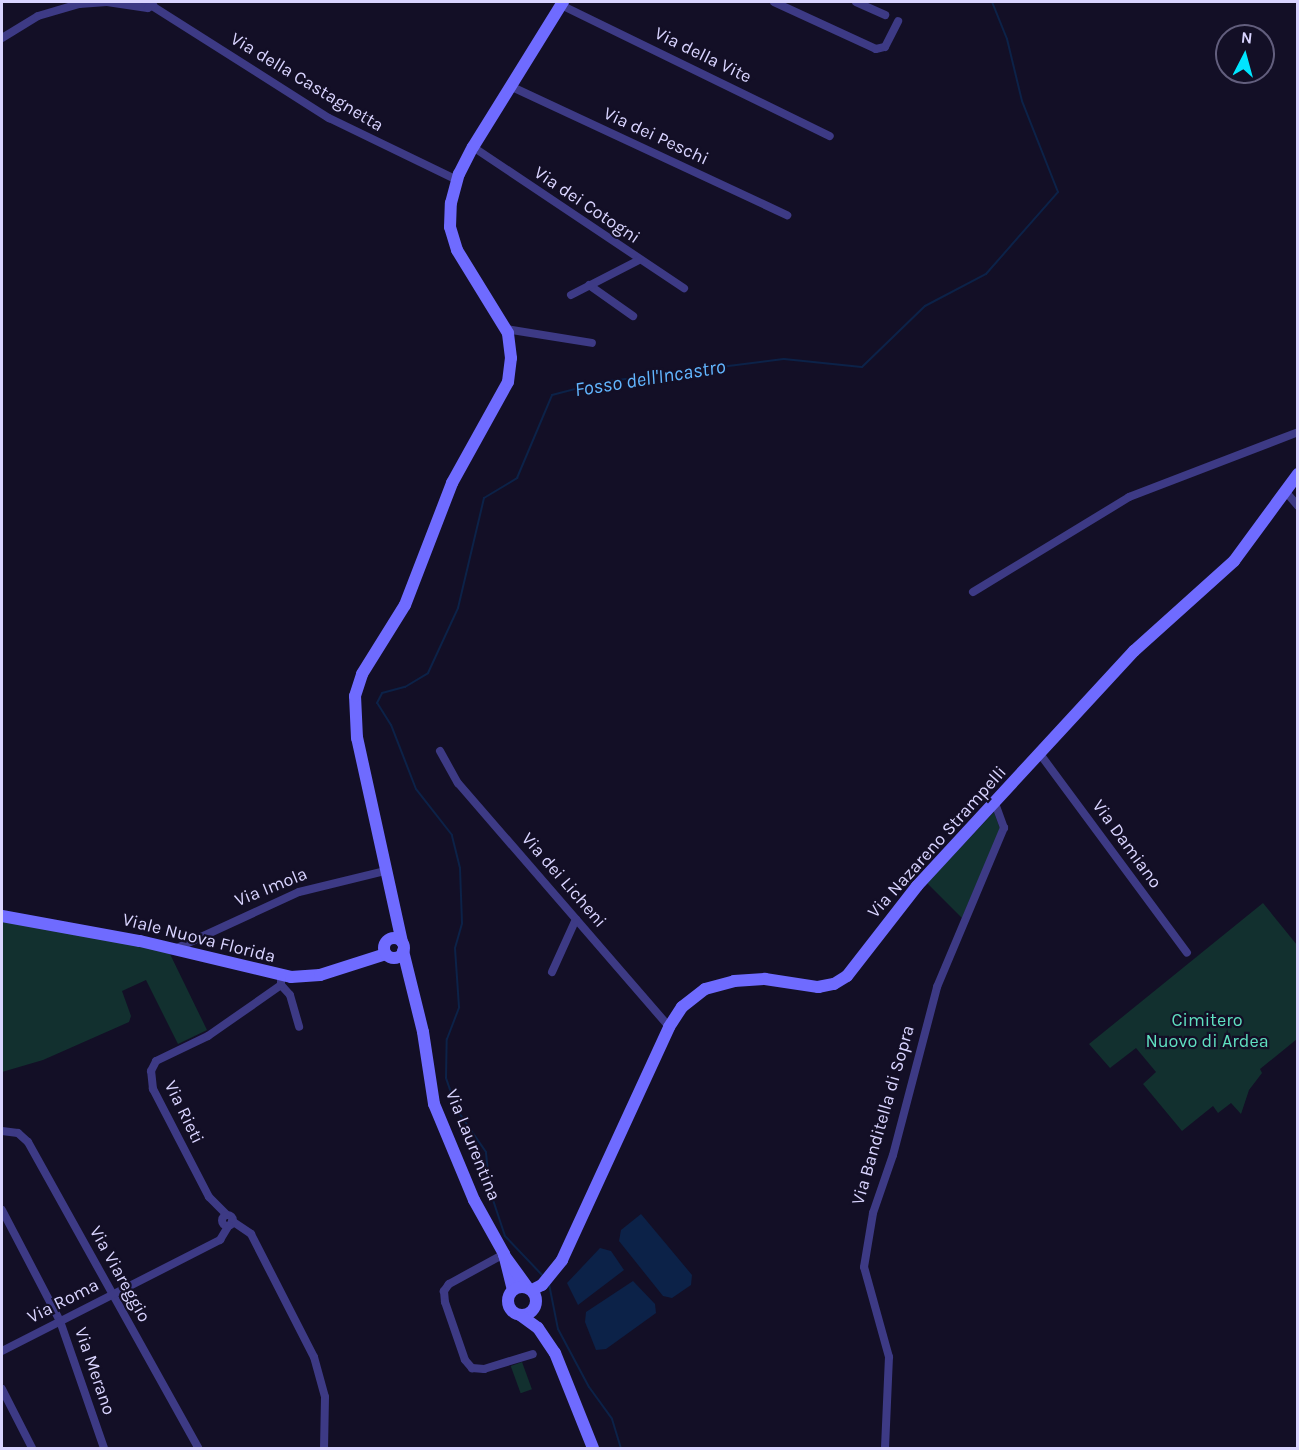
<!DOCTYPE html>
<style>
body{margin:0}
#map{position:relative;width:1299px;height:1450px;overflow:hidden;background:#130f26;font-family:Karla,sans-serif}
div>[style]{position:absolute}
.green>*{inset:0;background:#12302f;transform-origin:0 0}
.water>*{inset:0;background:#0c2248}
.stream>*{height:2px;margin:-1px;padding:0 1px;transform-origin:1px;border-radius:1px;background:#0c2248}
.street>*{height:8px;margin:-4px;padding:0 4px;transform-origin:4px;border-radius:4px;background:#3d3a85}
.street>.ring{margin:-4px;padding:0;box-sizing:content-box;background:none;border:8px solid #3d3a85;border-radius:50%}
.secondary>*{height:12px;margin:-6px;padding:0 6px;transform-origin:6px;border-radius:6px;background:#6f6bff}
.secondary>.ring{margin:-6px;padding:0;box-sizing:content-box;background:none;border:12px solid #6f6bff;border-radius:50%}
span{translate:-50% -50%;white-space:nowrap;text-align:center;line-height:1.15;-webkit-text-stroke:4.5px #130f26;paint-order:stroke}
.street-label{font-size:18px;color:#d9d4ff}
.park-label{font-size:18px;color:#5fe0c0}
.water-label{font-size:20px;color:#62b6ff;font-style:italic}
.frame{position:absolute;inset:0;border:3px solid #d9d4ff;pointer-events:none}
.north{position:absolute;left:1215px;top:24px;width:60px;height:60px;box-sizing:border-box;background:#130f26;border:2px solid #625e7d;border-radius:50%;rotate:6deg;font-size:16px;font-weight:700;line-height:24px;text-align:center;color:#d9d4ff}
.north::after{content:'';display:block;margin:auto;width:21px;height:27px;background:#00e5ff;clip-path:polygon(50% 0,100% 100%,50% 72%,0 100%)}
</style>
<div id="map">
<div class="green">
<div style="clip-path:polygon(994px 812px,1000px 829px,962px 918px,927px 883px)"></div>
<div style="clip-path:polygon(1263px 903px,1297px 945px,1297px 1039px,1260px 1069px,1262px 1073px,1249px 1090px,1241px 1114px,1231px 1103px,1218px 1113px,1213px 1106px,1182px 1131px,1143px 1084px,1156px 1072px,1136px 1048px,1110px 1068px,1089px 1044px)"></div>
<div style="clip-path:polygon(2px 918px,169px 952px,207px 1030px,178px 1044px,146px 980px,122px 991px,131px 1016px,129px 1022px,43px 1060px,2px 1072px)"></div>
<div style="left:522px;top:1362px;width:29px;height:12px;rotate:70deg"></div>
</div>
<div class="water">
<div style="clip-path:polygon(641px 1214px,692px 1275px,691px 1285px,672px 1298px,663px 1296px,619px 1241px,621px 1230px)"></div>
<div style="clip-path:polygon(600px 1248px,611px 1251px,624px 1270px,578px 1305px,567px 1283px)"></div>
<div style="clip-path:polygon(633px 1281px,655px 1304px,656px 1313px,606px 1349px,596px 1350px,585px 1322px,586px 1312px)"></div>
</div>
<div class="stream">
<div style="left:544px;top:1277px;width:57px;rotate:-133.6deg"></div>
<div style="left:505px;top:1236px;width:47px;rotate:-108.4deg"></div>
<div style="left:490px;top:1191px;width:39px;rotate:-96deg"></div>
<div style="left:486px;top:1152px;width:51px;rotate:-124.6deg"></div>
<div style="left:457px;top:1110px;width:34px;rotate:-109deg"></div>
<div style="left:446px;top:1078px;width:39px;rotate:-89deg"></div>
<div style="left:447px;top:1039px;width:34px;rotate:-69deg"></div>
<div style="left:459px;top:1007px;width:59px;rotate:-93.9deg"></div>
<div style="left:455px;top:948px;width:26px;rotate:-74deg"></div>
<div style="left:462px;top:923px;width:55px;rotate:-92.1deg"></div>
<div style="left:460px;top:868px;width:34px;rotate:-104deg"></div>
<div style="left:452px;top:835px;width:58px;rotate:-128deg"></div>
<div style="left:416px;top:789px;width:69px;rotate:-111.3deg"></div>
<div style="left:391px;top:725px;width:26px;rotate:-122deg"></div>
<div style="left:377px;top:703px;width:11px;rotate:-63deg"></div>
<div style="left:382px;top:693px;width:24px;rotate:-15deg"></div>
<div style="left:405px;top:687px;width:27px;rotate:-31deg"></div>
<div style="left:428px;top:673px;width:72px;rotate:-65.2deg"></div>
<div style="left:458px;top:608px;width:113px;rotate:-76.7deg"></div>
<div style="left:484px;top:498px;width:39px;rotate:-31deg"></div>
<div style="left:517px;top:478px;width:90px;rotate:-67.1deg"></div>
<div style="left:552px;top:395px;width:52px;rotate:-14.6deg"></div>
<div style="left:602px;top:382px;width:183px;rotate:-7.2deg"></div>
<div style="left:784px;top:359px;width:78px;rotate:5.9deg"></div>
<div style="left:862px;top:367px;width:88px;rotate:-44.1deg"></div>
<div style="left:925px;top:306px;width:69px;rotate:-27.7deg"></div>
<div style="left:986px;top:274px;width:109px;rotate:-48.7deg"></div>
<div style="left:1058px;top:192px;width:98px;rotate:-111.6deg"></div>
<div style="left:1022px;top:101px;width:64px;rotate:-103.6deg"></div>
<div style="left:1007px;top:39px;width:40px;rotate:-112deg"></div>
<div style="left:549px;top:1284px;width:46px;rotate:78.7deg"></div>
<div style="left:558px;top:1329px;width:66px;rotate:61.9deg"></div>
<div style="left:589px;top:1387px;width:39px;rotate:54deg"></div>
<div style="left:612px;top:1419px;width:30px;rotate:73deg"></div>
</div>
<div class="street">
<div style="left:146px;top:2px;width:217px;rotate:32.4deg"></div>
<div style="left:329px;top:118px;width:142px;rotate:25.8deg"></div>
<div style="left:774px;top:2px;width:112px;rotate:24.7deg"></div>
<div style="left:876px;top:49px;width:9px;rotate:-13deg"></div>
<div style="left:885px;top:47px;width:29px;rotate:-63deg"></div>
<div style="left:856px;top:2px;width:32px;rotate:24deg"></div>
<div style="left:561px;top:5px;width:299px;rotate:26deg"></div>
<div style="left:2px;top:38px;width:42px;rotate:-31.4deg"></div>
<div style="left:38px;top:16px;width:43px;rotate:-16.3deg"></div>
<div style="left:79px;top:4px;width:28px;rotate:-4deg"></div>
<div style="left:107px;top:2px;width:41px;rotate:8.3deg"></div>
<div style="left:148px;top:8px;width:6px;rotate:-31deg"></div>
<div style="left:510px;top:86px;width:306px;rotate:25deg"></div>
<div style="left:473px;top:147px;width:254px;rotate:33.8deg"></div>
<div style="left:589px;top:285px;width:54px;rotate:35.2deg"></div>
<div style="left:571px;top:295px;width:76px;rotate:-27.2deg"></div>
<div style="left:506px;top:329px;width:87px;rotate:9.2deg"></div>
<div style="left:1285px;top:491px;width:20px;rotate:49deg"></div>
<div style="left:973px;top:592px;width:183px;rotate:-31.3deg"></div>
<div style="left:1129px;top:497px;width:181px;rotate:-21deg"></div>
<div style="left:440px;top:751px;width:37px;rotate:61deg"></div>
<div style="left:458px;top:783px;width:323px;rotate:49.1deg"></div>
<div style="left:1040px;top:754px;width:247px;rotate:53.5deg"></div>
<div style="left:175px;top:949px;width:136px;rotate:-24.7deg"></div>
<div style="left:299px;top:892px;width:89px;rotate:-13.7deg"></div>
<div style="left:552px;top:972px;width:58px;rotate:-65.6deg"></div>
<div style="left:281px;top:985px;width:13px;rotate:48deg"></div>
<div style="left:290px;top:995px;width:33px;rotate:74deg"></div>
<div style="left:2px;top:1131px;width:16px;rotate:7deg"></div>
<div style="left:18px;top:1133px;width:13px;rotate:42deg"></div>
<div style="left:28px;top:1142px;width:350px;rotate:60.9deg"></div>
<div style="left:2px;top:1210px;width:125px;rotate:62.4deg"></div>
<div style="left:60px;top:1321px;width:134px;rotate:70.9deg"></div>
<div style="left:226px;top:1214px;width:24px;rotate:-135deg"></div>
<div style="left:209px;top:1197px;width:122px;rotate:-117.4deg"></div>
<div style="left:153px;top:1089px;width:18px;rotate:-96deg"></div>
<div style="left:151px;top:1071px;width:11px;rotate:-63deg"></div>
<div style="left:156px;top:1061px;width:58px;rotate:-25.7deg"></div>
<div style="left:208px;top:1036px;width:89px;rotate:-34.9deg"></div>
<div style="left:281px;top:985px;width:9px;rotate:-90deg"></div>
<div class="ring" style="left:221.5px;top:1214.5px;width:3px;height:3px"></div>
<div style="left:232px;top:1221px;width:23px;rotate:34deg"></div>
<div style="left:251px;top:1234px;width:138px;rotate:62.9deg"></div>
<div style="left:314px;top:1357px;width:41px;rotate:74.6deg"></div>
<div style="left:325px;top:1397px;width:51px;rotate:91.1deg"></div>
<div style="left:504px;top:1254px;width:63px;rotate:151.4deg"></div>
<div style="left:449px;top:1284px;width:9px;rotate:126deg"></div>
<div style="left:444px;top:1291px;width:11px;rotate:85deg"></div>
<div style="left:445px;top:1302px;width:61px;rotate:71deg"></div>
<div style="left:465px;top:1360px;width:11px;rotate:49deg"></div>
<div style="left:472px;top:1368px;width:12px;rotate:5deg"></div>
<div style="left:484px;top:1369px;width:51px;rotate:-17deg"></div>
<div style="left:2px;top:1351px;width:245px;rotate:-27deg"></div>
<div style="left:220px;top:1240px;width:17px;rotate:-59deg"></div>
<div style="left:2px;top:1389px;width:66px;rotate:63deg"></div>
<div style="left:885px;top:1448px;width:91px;rotate:-87.5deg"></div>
<div style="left:889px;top:1357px;width:93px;rotate:-105.5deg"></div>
<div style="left:864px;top:1267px;width:55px;rotate:-80.5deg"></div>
<div style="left:873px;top:1213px;width:61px;rotate:-71deg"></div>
<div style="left:893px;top:1155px;width:174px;rotate:-75.3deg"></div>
<div style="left:937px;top:987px;width:173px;rotate:-67.2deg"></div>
<div style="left:1004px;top:828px;width:27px;rotate:-110deg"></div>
</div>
<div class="secondary">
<div style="left:2px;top:916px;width:140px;rotate:10.3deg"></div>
<div style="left:140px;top:941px;width:155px;rotate:13.4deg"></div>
<div style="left:291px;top:977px;width:29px;rotate:-4deg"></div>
<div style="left:320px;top:975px;width:69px;rotate:-17.7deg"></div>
<div class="ring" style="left:384px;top:938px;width:8px;height:8px"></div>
<div style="left:402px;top:942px;width:209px;rotate:-102.4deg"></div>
<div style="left:357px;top:738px;width:42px;rotate:-92.7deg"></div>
<div style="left:355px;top:696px;width:23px;rotate:-72deg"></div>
<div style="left:362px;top:674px;width:81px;rotate:-58.1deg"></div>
<div style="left:405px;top:605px;width:131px;rotate:-68.9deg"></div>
<div style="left:452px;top:483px;width:115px;rotate:-61deg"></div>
<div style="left:508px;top:382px;width:24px;rotate:-83deg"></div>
<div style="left:511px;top:358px;width:25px;rotate:-97deg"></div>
<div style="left:508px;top:333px;width:97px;rotate:-121.6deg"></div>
<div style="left:457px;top:250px;width:24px;rotate:-107deg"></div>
<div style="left:450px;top:227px;width:24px;rotate:-88deg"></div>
<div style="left:451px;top:203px;width:30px;rotate:-75deg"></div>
<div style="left:459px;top:174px;width:30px;rotate:-63deg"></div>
<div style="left:473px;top:147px;width:171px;rotate:-58.2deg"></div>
<div style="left:403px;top:951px;width:83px;rotate:76.1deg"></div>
<div style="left:423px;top:1032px;width:73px;rotate:81.3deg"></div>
<div style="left:434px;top:1104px;width:104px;rotate:67.4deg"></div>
<div style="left:474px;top:1200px;width:62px;rotate:60.9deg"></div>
<div style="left:504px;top:1254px;width:36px;rotate:76deg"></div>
<div style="left:504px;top:1255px;width:41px;rotate:54deg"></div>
<div class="ring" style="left:508px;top:1287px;width:16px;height:16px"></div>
<div style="left:532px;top:1290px;width:11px;rotate:-27deg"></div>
<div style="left:542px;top:1285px;width:32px;rotate:-51deg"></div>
<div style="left:562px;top:1260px;width:256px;rotate:-65.3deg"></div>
<div style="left:669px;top:1027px;width:24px;rotate:-57deg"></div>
<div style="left:682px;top:1007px;width:29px;rotate:-38deg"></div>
<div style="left:705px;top:989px;width:30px;rotate:-15deg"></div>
<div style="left:734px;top:981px;width:31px;rotate:-4deg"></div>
<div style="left:765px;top:979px;width:54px;rotate:8.6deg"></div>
<div style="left:818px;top:987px;width:16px;rotate:-11deg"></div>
<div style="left:834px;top:984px;width:15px;rotate:-32deg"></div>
<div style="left:847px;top:976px;width:114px;rotate:-52.1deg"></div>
<div style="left:917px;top:886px;width:320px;rotate:-47.3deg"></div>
<div style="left:1134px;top:651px;width:135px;rotate:-42deg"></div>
<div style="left:1234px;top:561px;width:108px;rotate:-53.7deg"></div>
<div style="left:520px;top:1315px;width:22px;rotate:36deg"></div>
<div style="left:538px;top:1328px;width:30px;rotate:56deg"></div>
<div style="left:555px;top:1353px;width:102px;rotate:68.2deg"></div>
</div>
<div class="street-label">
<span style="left:703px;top:55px;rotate:26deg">Via della Vite</span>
<span style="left:307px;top:82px;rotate:31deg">Via della Castagnetta</span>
<span style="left:656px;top:136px;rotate:25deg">Via dei Peschi</span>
<span style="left:587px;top:205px;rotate:34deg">Via dei Cotogni</span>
<span style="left:937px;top:842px;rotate:-48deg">Via Nazareno Strampelli</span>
<span style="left:1127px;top:844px;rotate:54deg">Via Damiano</span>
<span style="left:564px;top:880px;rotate:49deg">Via dei Licheni</span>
<span style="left:271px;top:887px;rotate:-22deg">Via Imola</span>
<span style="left:199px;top:938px;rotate:14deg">Viale Nuova Florida</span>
<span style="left:184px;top:1112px;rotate:64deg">Via Rieti</span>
<span style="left:883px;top:1115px;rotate:-74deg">Via Banditella di Sopra</span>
<span style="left:473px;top:1145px;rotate:68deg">Via Laurentina</span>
<span style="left:120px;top:1274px;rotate:61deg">Via Viareggio</span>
<span style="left:63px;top:1301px;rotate:-27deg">Via Roma</span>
<span style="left:95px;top:1371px;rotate:71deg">Via Merano</span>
</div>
<div class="park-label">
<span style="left:1207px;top:1031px">Cimitero<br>Nuovo di Ardea</span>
</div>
<div class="water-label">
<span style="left:650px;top:378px;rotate:-9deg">Fosso dell'Incastro</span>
</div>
<div class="frame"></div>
<div class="north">N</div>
</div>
